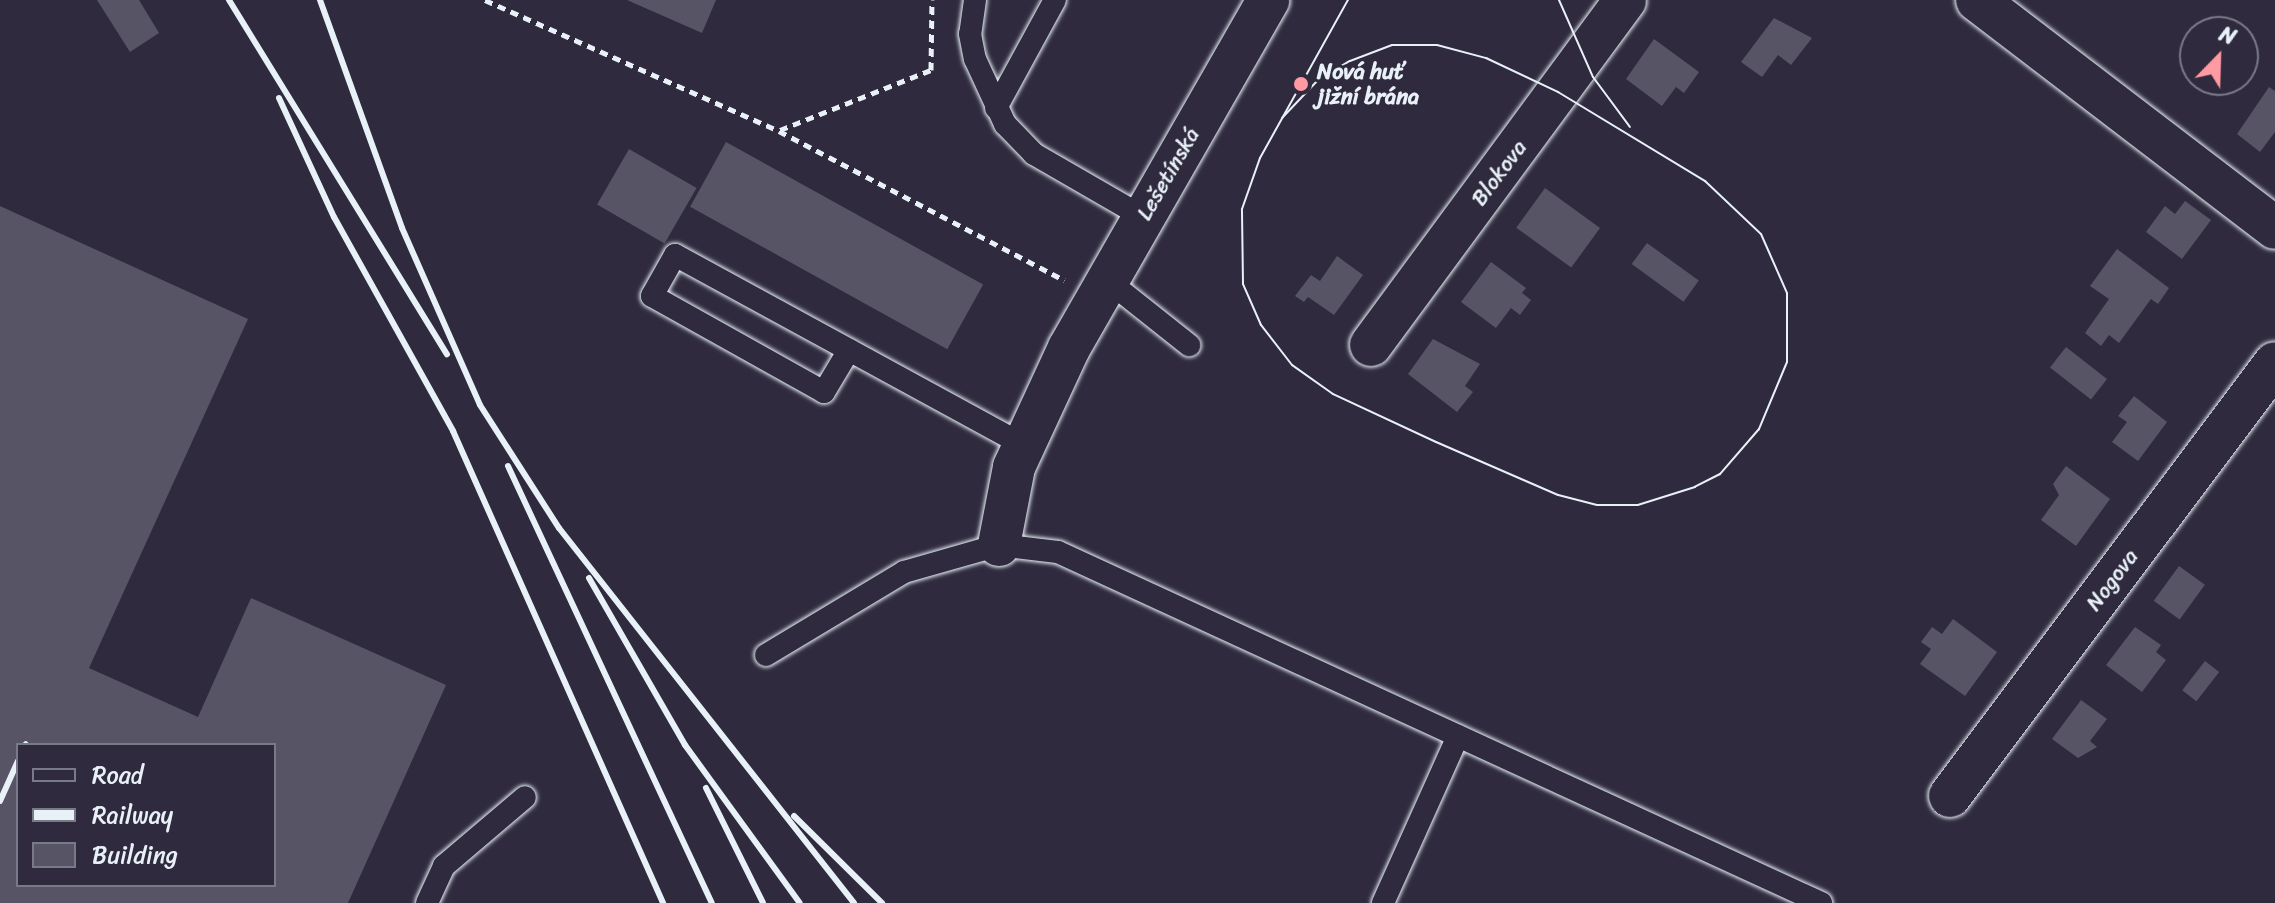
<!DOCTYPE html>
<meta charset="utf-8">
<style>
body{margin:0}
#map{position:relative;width:2275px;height:903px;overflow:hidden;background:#2f2a3d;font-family:Sriracha,sans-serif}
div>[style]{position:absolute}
.building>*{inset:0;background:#575565;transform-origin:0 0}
.path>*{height:5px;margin-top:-2.5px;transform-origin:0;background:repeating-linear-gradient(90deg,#e8f1f8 0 8px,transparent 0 14px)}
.roads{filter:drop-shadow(0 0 2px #e8f1f8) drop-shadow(0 0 2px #e8f1f8)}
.lane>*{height:22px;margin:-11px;padding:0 11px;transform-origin:11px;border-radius:11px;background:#2f2a3d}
.street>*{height:42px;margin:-21px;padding:0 21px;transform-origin:21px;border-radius:21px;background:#2f2a3d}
.tram>*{height:2px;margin:-1px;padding:0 1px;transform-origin:1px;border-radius:1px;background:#e8f1f8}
.rail>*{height:6px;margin:-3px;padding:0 3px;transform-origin:3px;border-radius:3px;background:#e8f1f8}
.dots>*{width:22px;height:22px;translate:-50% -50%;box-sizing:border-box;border:4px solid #2f2a3d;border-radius:50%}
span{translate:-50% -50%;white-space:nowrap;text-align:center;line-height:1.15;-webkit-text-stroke:6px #2f2a3d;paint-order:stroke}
.poi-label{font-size:22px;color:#e8f1f8;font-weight:700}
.left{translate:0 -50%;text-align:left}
.street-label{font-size:22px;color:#e8f1f8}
.legend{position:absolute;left:16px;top:743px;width:260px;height:144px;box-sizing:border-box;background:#2f2a3d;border:2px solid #797a88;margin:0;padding:10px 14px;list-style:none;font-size:24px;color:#e8f1f8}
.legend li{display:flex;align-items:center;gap:16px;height:40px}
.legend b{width:40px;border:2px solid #797a88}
.north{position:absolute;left:2179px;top:16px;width:80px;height:80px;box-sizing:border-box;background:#2f2a3d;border:2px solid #797a88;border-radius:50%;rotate:23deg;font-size:22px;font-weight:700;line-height:32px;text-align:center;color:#e8f1f8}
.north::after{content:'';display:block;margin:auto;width:28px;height:36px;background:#ff9aa2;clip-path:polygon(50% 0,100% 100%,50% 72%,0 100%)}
</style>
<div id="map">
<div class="building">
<div style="clip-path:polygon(97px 0,139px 0,159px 33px,130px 52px)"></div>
<div style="clip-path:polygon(627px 0,716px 0,702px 33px)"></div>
<div style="clip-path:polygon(1774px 18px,1812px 38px,1791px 65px,1778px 55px,1762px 77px,1741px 62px)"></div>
<div style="clip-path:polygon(1654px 39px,1699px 72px,1684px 93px,1676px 87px,1662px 106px,1626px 79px)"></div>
<div style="clip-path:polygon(2269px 87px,2275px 91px,2275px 132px,2260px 152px,2237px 134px)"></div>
<div style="left:726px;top:142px;width:294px;height:74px;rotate:29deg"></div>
<div style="left:629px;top:149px;width:78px;height:64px;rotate:30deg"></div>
<div style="left:1545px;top:188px;width:68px;height:49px;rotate:36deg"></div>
<div style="clip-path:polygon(2185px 201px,2211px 220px,2182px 259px,2146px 232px,2165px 206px,2175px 214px)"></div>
<div style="clip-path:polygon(evenodd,0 206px,248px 319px,89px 668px,198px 717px,251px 598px,446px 685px,348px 903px,0 903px,0 206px,18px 745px,274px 745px,274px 885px,18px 885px,18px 745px)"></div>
<div style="left:1647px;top:243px;width:64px;height:26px;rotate:36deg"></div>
<div style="clip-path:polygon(2117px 249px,2169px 288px,2158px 304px,2151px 299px,2119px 343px,2109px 335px,2101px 346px,2085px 333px,2109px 299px,2090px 286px)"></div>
<div style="clip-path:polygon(1337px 256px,1363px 275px,1334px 315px,1308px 297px,1304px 302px,1295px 296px,1311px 275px,1320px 281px)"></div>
<div style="clip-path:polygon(1491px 262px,1526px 288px,1522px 293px,1531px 300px,1520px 315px,1511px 308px,1496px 328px,1461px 302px)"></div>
<div style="clip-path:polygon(1433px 339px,1480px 364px,1465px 386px,1473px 392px,1457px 412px,1408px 374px)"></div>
<div style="left:2066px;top:347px;width:52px;height:26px;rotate:38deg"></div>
<div style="clip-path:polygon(2134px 396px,2167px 422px,2138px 461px,2112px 442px,2127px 422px,2118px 416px)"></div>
<div style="clip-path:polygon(2066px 466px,2110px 499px,2076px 546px,2041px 520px,2059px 495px,2053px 484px)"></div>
<div style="left:2179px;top:566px;width:32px;height:43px;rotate:36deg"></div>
<div style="clip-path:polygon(1953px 619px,1997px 652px,1965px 696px,1920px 664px,1931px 649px,1921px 642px,1932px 627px,1942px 634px)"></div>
<div style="clip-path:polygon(2135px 627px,2161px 645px,2156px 652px,2166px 660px,2142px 692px,2106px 665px)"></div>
<div style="left:2205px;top:661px;width:18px;height:37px;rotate:38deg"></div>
<div style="clip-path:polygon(2081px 700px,2107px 719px,2090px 741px,2097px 747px,2078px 758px,2052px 739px)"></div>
</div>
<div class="path">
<div style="left:485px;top:0;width:322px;rotate:24deg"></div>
<div style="left:779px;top:131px;width:322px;rotate:27.6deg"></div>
<div style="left:780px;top:130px;width:162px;rotate:-21.7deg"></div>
<div style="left:931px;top:70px;width:70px;rotate:-89.2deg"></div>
</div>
<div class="roads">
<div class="lane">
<div style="left:975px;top:0;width:34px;rotate:98deg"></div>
<div style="left:970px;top:34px;width:25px;rotate:79deg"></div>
<div style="left:975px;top:59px;width:72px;rotate:65.2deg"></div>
<div style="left:1005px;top:124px;width:42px;rotate:46deg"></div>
<div style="left:1034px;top:154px;width:126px;rotate:30deg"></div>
<div style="left:996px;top:108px;width:123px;rotate:-61.4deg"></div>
<div style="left:1107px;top:280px;width:105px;rotate:38.4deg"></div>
<div style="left:849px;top:350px;width:49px;rotate:120.8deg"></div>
<div style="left:824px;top:392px;width:197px;rotate:-150.8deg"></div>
<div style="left:652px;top:296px;width:47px;rotate:-60.7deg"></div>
<div style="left:675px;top:255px;width:397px;rotate:28.6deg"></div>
<div style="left:766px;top:655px;width:161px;rotate:-31deg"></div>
<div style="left:904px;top:572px;width:99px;rotate:-15.9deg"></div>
<div style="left:999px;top:545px;width:59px;rotate:6.8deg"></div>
<div style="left:1058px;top:552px;width:840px;rotate:24.7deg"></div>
<div style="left:427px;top:903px;width:41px;rotate:-65.3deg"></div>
<div style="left:444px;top:866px;width:106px;rotate:-40.4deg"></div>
<div style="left:1383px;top:903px;width:183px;rotate:-65.8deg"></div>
</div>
<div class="street">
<div style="left:1977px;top:0;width:375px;rotate:37.4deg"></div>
<div style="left:1371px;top:345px;width:428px;rotate:-53.6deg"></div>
<div style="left:999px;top:545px;width:79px;rotate:-79.1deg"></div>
<div style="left:1014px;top:467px;width:131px;rotate:-65.2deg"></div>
<div style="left:1069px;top:348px;width:401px;rotate:-60.2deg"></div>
<div style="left:1950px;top:796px;width:541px;rotate:-53.11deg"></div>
</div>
</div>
<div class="tram">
<div style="left:1559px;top:0;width:84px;rotate:66.2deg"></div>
<div style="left:1593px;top:77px;width:62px;rotate:53.5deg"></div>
<div style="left:1282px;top:118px;width:52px;rotate:-46.5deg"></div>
<div style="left:1318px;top:80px;width:37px;rotate:-31deg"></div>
<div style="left:1350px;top:61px;width:45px;rotate:-20.9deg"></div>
<div style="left:1392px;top:45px;width:45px"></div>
<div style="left:1437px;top:45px;width:51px;rotate:14.9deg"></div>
<div style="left:1486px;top:58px;width:80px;rotate:25.3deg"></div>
<div style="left:1558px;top:92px;width:172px;rotate:31.2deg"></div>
<div style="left:1705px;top:181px;width:77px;rotate:43.4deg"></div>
<div style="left:1761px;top:234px;width:64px;rotate:66.2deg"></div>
<div style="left:1787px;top:293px;width:69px;rotate:90deg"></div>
<div style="left:1787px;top:362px;width:73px;rotate:112.7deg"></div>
<div style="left:1759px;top:429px;width:60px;rotate:130.9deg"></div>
<div style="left:1720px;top:474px;width:28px;rotate:153deg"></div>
<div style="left:1695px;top:487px;width:60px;rotate:162.5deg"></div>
<div style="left:1638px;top:505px;width:41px;rotate:180deg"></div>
<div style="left:1597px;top:505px;width:40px;rotate:-165.6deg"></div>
<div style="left:1558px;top:495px;width:133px;rotate:-156.5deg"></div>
<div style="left:1436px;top:442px;width:114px;rotate:-155deg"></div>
<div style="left:1333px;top:394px;width:50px;rotate:-144.7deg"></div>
<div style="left:1292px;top:365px;width:51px;rotate:-127.8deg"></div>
<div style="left:1261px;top:325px;width:45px;rotate:-113.7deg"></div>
<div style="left:1243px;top:284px;width:75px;rotate:-90.8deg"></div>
<div style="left:1242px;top:209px;width:54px;rotate:-70.6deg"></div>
<div style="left:1260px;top:158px;width:181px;rotate:-60.9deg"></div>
</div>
<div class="rail">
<div style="left:229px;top:0;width:416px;rotate:58.4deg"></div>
<div style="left:320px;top:0;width:242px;rotate:70.2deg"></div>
<div style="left:402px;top:228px;width:193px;rotate:66.2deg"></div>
<div style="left:480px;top:405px;width:146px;rotate:57.3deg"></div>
<div style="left:559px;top:528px;width:477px;rotate:51.8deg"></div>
<div style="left:279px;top:98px;width:131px;rotate:65.2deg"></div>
<div style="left:334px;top:217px;width:245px;rotate:60.9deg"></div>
<div style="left:453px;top:431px;width:517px;rotate:66.01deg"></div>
<div style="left:508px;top:466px;width:482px;rotate:65deg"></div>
<div style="left:589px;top:578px;width:193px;rotate:60.1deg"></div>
<div style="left:685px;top:745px;width:195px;rotate:54deg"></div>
<div style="left:25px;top:745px;width:1px;rotate:-45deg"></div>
<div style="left:706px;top:788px;width:128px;rotate:63.6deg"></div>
<div style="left:0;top:801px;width:44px;rotate:-65.8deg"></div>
<div style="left:794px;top:816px;width:124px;rotate:44.7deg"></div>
</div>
<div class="dots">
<div style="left:1301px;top:84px;background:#ff9aa2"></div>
</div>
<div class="poi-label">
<span class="left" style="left:1317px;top:84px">Nová huť<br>jižní brána</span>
</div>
<div class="street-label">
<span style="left:1499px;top:173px;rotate:-53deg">Blokova</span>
<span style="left:1168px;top:174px;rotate:-60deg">Lešetínská</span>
<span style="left:2112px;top:580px;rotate:-53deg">Nogova</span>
</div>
<ul class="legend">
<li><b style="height:10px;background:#2f2a3d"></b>Road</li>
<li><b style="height:10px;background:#e8f1f8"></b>Railway</li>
<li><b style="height:22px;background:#575565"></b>Building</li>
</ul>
<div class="north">N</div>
</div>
